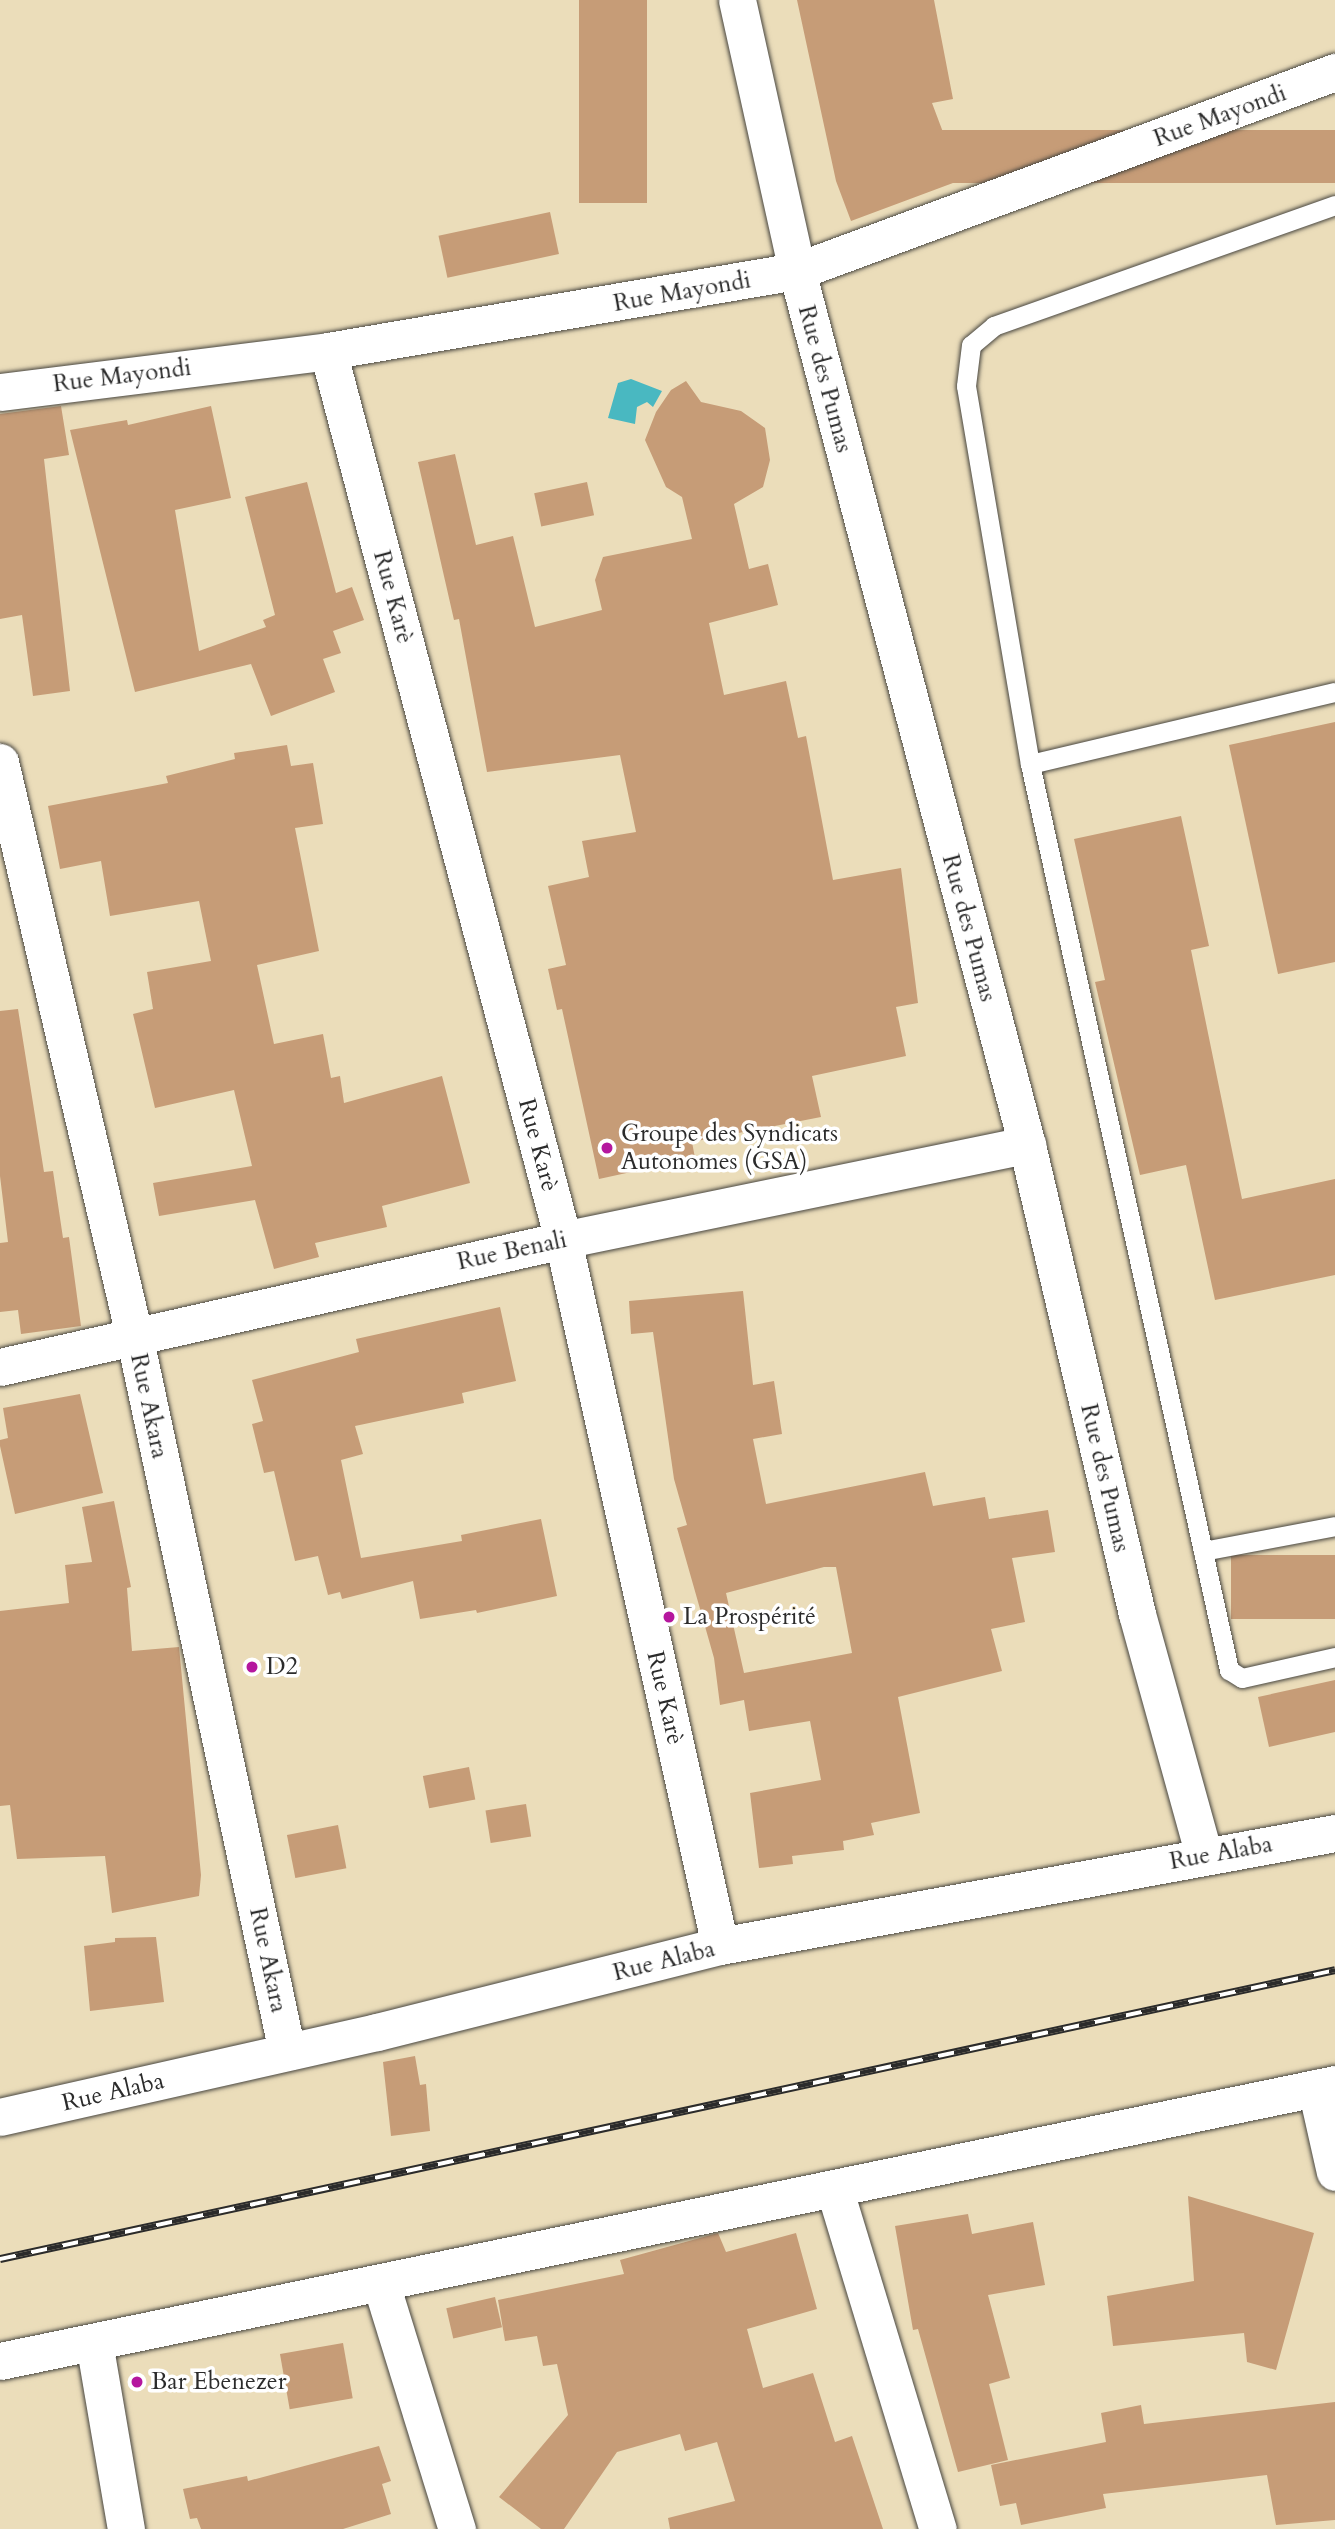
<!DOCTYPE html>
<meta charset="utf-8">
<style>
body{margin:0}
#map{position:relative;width:1335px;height:2529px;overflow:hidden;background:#ebddba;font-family:Cardo,serif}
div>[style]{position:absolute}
.water>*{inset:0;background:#49b8c1}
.building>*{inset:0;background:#c69c77;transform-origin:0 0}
.roads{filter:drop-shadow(0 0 2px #484640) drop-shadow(0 0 2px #484640)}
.lane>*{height:19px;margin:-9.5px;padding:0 9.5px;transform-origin:9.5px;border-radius:9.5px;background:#fff}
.street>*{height:37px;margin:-18.5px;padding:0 18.5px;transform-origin:18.5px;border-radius:18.5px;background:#fff}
.rail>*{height:8px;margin-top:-4px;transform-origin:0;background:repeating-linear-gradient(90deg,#fff 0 16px,#2b2b2b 0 32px);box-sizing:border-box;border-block:2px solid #2b2b2b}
.dots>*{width:19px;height:19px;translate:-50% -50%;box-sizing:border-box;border:4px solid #fff;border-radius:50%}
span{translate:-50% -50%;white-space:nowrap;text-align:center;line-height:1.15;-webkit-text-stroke:7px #fff;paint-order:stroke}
.street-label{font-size:24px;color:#2b2b2b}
.poi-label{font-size:24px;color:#2b2b2b}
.left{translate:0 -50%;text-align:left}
</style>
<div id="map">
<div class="water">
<div style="clip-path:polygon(631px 379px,662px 391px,653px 407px,647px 402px,637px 407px,635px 424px,608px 418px,618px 383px)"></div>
</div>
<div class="building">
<div style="left:579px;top:0;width:68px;height:203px"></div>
<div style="clip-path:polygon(797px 0,934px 0,953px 99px,932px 103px,961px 180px,851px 221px,836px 181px)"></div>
<div style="left:1335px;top:130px;width:53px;height:478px;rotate:90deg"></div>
<div style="left:550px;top:212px;width:43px;height:114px;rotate:78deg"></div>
<div style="clip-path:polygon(686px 381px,701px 402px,741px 411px,765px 428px,770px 460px,763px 487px,734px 504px,749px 569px,768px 564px,778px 605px,709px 623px,724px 695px,786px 681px,798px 738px,806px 736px,833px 880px,901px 868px,918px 1003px,896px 1007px,906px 1056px,812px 1076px,821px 1117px,692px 1142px,695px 1158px,599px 1179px,562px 1009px,557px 1010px,548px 969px,566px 965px,548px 886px,589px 877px,582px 841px,636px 832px,620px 755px,487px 772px,459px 619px,454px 620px,418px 462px,455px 454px,476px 545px,513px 536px,535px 627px,602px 610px,595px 580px,603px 557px,692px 539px,682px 497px,666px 487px,645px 440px,656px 412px,671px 390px)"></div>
<div style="clip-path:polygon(61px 406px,69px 455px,44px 459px,70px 691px,33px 696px,22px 615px,0 619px,0 414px)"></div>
<div style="clip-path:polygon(211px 406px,231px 498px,175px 510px,199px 651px,266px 627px,263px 620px,275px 615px,245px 497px,307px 482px,336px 593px,352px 587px,364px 620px,333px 631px,341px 653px,323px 659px,335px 692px,271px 716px,251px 664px,135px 692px,70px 430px,127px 420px,128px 425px)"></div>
<div style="left:587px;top:482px;width:34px;height:54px;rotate:78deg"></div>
<div style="clip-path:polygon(1335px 722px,1335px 962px,1278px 974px,1229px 745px)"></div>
<div style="clip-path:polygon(287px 745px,291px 766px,313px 763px,323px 824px,295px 828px,319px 951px,257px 965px,274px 1044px,323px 1034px,331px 1078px,340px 1076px,344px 1103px,442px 1076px,470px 1183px,382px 1206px,387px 1227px,315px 1243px,319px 1257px,274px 1269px,255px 1200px,159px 1216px,153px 1183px,252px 1166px,234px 1090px,155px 1108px,133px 1014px,153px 1009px,147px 972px,211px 961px,199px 901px,110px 916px,101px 861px,60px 869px,48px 806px,168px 783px,166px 776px,235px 759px,234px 753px)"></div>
<div style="clip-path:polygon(1181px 816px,1209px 946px,1191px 950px,1242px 1199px,1335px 1179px,1335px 1275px,1215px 1300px,1186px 1165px,1140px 1175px,1095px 982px,1105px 980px,1074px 839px)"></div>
<div style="clip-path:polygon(18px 1009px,44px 1172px,53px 1171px,63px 1238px,69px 1237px,81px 1326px,21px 1334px,18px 1310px,0 1312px,0 1243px,8px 1242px,0 1176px,0 1011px)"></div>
<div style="clip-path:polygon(evenodd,743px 1291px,753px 1385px,774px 1381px,782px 1434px,753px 1439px,766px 1504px,925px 1472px,933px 1506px,985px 1497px,989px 1519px,1048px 1510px,1055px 1552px,1012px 1558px,1025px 1622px,991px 1629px,1002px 1671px,898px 1697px,920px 1813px,871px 1823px,874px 1835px,843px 1841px,844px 1850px,792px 1856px,793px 1864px,759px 1868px,750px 1793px,821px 1780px,810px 1721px,749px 1731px,744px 1700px,720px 1705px,714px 1658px,677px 1528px,687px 1525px,674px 1479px,653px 1332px,631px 1334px,629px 1301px,743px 1291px,824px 1567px,836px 1567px,852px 1653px,744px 1673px,726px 1593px,824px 1567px)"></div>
<div style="clip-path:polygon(500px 1307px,516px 1381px,462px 1393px,464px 1403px,355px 1426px,363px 1454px,341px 1460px,361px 1558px,462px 1541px,461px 1535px,541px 1519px,557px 1596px,477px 1613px,476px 1610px,420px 1619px,413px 1581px,342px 1599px,340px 1592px,328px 1595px,318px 1556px,295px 1561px,274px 1471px,264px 1473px,252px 1424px,263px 1421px,252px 1380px,359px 1352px,356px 1339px)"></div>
<div style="clip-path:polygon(80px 1394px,103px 1493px,15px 1514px,0 1446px,0 1440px,8px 1438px,3px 1408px)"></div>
<div style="clip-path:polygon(114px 1501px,131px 1587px,127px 1588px,132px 1651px,179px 1647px,201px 1875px,199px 1896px,112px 1913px,105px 1856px,17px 1859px,10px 1805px,0 1806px,0 1611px,69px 1603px,65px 1565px,92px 1562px,82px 1507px)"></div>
<div style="left:1335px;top:1555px;width:64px;height:104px;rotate:90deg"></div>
<div style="clip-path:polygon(1335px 1680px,1335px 1732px,1269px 1747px,1258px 1697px)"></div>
<div style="left:469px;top:1767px;width:33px;height:47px;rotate:79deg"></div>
<div style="left:526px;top:1804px;width:33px;height:41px;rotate:81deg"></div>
<div style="left:338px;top:1825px;width:44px;height:52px;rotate:79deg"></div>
<div style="clip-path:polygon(156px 1937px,164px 2002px,90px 2011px,84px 1946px,115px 1942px,115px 1938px)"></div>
<div style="clip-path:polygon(415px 2056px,420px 2085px,426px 2084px,430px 2131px,391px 2136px,383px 2062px)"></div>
<div style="clip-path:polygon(1188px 2196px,1314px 2233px,1276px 2370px,1247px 2362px,1244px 2333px,1113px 2346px,1107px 2296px,1194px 2281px)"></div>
<div style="clip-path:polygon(968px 2214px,972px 2234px,1033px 2222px,1045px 2285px,988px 2295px,1010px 2378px,989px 2384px,1008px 2460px,958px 2472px,918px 2329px,913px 2330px,895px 2226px)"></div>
<div style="clip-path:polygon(718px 2233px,726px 2252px,796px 2233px,817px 2309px,747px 2329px,763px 2388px,813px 2373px,835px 2442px,852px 2436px,883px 2529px,670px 2529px,668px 2518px,735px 2501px,717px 2442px,685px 2451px,680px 2434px,617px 2452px,564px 2529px,541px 2529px,499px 2497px,568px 2415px,557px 2364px,543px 2366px,537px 2336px,505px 2341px,498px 2300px,624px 2274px,620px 2260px)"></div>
<div style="left:495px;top:2297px;width:31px;height:50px;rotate:77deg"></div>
<div style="left:343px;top:2343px;width:56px;height:64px;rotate:80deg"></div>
<div style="clip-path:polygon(1335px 2402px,1335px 2520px,1276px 2525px,1267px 2475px,1103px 2494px,1106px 2508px,1021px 2525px,1016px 2503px,1000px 2506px,991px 2465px,1106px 2442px,1101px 2413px,1141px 2405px,1144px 2424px)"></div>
<div style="clip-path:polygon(379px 2446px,391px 2481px,382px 2484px,391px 2514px,343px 2529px,201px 2529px,197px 2518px,190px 2519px,183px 2489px,247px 2476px,248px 2481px)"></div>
</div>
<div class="roads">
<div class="lane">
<div style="left:1335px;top:205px;width:362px;rotate:160.5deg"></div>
<div style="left:994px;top:326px;width:30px;rotate:140deg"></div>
<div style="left:971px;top:345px;width:41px;rotate:97deg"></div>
<div style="left:966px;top:386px;width:383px;rotate:80.4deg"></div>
<div style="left:1030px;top:764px;width:928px;rotate:77.61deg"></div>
<div style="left:1229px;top:1670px;width:15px;rotate:32deg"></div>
<div style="left:1242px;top:1678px;width:95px;rotate:-12.7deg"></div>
<div style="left:1030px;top:764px;width:313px;rotate:-13.3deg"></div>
<div style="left:1203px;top:1551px;width:134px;rotate:-10.7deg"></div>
</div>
<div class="street">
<div style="left:737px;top:0;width:278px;rotate:77.5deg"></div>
<div style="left:797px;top:271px;width:904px;rotate:75.26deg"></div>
<div style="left:1027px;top:1145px;width:482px;rotate:76.8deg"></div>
<div style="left:1137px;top:1614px;width:250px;rotate:74.5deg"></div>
<div style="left:328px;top:351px;width:920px;rotate:75.19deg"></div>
<div style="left:563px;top:1240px;width:723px;rotate:77.46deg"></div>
<div style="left:0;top:392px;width:331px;rotate:-7.1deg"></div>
<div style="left:328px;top:351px;width:476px;rotate:-9.7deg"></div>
<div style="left:797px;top:271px;width:574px;rotate:-20.3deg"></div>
<div style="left:0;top:762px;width:588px;rotate:76.84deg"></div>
<div style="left:134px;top:1335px;width:733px;rotate:77.95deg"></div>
<div style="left:0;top:1367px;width:577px;rotate:-12.71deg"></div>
<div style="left:563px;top:1240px;width:474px;rotate:-11.6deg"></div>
<div style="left:1316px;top:2088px;width:86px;rotate:77.3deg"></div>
<div style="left:0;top:2117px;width:386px;rotate:-12.7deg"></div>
<div style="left:377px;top:2032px;width:354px;rotate:-14.1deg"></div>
<div style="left:720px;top:1946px;width:625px;rotate:-10.41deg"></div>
<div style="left:835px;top:2191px;width:353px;rotate:73.1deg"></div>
<div style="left:381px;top:2284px;width:257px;rotate:72.8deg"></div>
<div style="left:94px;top:2342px;width:190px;rotate:80.3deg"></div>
<div style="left:0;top:2361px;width:1363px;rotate:-11.72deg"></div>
</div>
</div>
<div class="rail">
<div style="left:0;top:2259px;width:1366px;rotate:-12.21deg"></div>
</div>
<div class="dots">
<div style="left:607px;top:1148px;background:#b5179e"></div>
<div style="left:669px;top:1617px;background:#b5179e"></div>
<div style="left:252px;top:1667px;background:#b5179e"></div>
<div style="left:137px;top:2382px;background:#b5179e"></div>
</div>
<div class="street-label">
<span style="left:1220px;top:116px;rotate:-20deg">Rue Mayondi</span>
<span style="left:682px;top:292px;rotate:-10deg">Rue Mayondi</span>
<span style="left:122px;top:376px;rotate:-7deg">Rue Mayondi</span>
<span style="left:825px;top:379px;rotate:75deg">Rue des Pumas</span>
<span style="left:393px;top:597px;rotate:75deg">Rue Karè</span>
<span style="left:969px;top:928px;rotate:75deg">Rue des Pumas</span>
<span style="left:538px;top:1145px;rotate:75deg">Rue Karè</span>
<span style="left:512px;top:1251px;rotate:-12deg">Rue Benali</span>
<span style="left:149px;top:1406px;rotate:78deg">Rue Akara</span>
<span style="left:1105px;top:1478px;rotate:77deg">Rue des Pumas</span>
<span style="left:665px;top:1698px;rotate:77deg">Rue Karè</span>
<span style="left:1221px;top:1853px;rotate:-10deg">Rue Alaba</span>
<span style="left:268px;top:1960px;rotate:78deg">Rue Akara</span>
<span style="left:664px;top:1961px;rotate:-14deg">Rue Alaba</span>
<span style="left:113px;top:2092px;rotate:-13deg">Rue Alaba</span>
</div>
<div class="poi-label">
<span class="left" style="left:621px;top:1148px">Groupe des Syndicats<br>Autonomes (GSA)</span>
<span class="left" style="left:683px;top:1617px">La Prospérité</span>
<span class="left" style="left:266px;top:1667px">D2</span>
<span class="left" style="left:151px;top:2382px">Bar Ebenezer</span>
</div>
</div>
